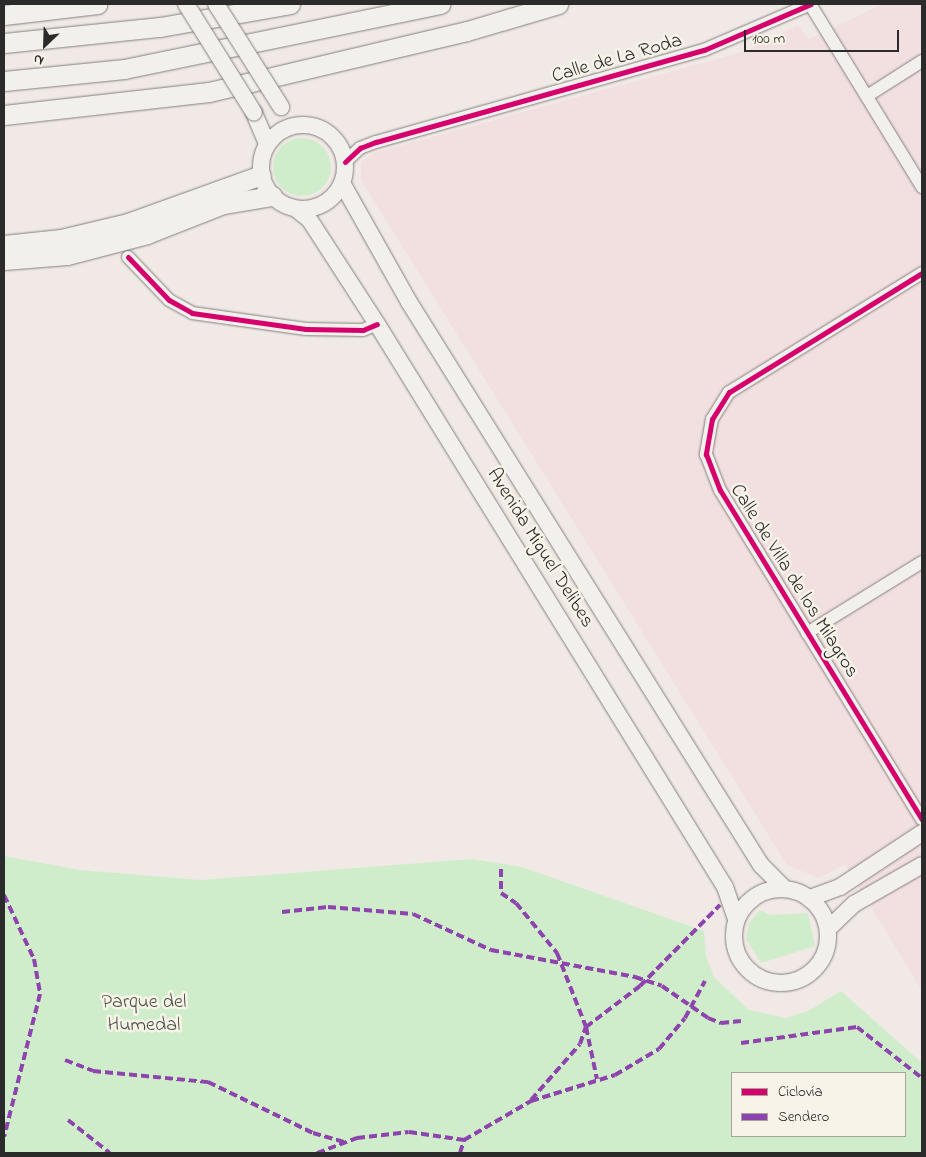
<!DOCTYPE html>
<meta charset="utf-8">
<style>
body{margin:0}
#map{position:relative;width:926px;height:1157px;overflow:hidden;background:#f1e9e6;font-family:"Indie Flower",sans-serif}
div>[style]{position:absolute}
.built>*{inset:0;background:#f2dfe0}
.green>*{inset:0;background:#d0edcb}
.round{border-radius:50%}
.roads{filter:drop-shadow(0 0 1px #84807f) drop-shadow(0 0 1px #84807f)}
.minor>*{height:12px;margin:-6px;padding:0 6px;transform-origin:6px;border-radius:6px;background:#f2f0ec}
.major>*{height:16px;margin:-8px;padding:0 8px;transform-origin:8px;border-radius:8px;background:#f2f0ec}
.major>.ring{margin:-8px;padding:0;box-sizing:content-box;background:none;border:16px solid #f2f0ec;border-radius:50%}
.highway>*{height:19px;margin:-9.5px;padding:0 9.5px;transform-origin:9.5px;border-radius:9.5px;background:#f2f0ec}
.bridges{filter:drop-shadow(0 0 1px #84807f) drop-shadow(0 0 1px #84807f)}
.major-bridge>*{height:16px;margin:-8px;padding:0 8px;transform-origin:8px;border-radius:8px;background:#f2f0ec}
.quiet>*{height:4px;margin-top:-2px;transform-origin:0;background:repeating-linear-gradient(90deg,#8e44ad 0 8px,transparent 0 12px)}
.cycleway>*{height:5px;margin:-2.5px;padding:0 2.5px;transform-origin:2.5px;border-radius:2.5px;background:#d6006c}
span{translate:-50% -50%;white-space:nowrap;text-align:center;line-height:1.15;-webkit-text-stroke:5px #f7f3e8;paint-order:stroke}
.street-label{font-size:20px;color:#2b2b2b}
.park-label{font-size:20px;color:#475247}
.frame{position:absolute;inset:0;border:5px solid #2b2b2b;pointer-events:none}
.legend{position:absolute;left:731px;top:1072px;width:175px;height:65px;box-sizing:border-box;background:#f7f3e8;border:1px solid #a5a39c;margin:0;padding:6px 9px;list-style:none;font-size:15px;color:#2b2b2b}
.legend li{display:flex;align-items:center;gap:10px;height:25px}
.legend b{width:25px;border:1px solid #a5a39c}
.north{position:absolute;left:20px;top:20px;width:50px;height:50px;-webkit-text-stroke:4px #f7f3e8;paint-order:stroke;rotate:204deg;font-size:14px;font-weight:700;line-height:20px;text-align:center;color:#2b2b2b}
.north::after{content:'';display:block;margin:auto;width:18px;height:22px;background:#2b2b2b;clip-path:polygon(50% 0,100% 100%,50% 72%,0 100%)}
.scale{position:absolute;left:744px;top:30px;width:155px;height:22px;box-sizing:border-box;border:2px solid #2b2b2b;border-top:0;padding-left:6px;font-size:15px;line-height:18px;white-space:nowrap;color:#2b2b2b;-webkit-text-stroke:4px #f7f3e8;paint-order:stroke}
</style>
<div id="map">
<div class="built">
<div style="clip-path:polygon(883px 4px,922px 4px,922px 991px,845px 864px,819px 878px,787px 865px,361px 180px,361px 163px,374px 153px,746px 51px,798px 25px,809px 39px)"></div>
</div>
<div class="green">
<div class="round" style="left:273px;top:138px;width:58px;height:58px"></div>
<div style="clip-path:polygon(evenodd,4px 856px,80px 870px,201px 880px,471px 859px,522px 867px,704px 931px,706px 956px,714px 977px,749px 1010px,786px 1018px,808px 1011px,841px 991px,922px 1063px,922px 1153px,4px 1153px,4px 856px,905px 1073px,905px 1136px,732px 1136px,732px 1073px,905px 1073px)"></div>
<div style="clip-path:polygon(760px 910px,770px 915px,808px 913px,815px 946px,761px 963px,746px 939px,749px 923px)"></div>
</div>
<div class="roads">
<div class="minor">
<div style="left:810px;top:4px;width:215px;rotate:58.5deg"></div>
<div style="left:867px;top:96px;width:65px;rotate:-32.5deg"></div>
<div style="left:345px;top:162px;width:21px;rotate:-43deg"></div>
<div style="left:360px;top:148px;width:17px;rotate:-21deg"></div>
<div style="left:376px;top:142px;width:341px;rotate:-15.7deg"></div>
<div style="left:704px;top:50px;width:116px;rotate:-23.3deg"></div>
<div style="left:128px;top:257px;width:59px;rotate:46.4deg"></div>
<div style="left:169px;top:300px;width:26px;rotate:29deg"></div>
<div style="left:192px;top:313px;width:115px;rotate:8deg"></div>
<div style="left:306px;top:329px;width:57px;rotate:1deg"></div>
<div style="left:363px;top:330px;width:15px;rotate:-23deg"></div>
<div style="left:922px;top:273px;width:227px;rotate:148.3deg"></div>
<div style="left:729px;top:392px;width:32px;rotate:122deg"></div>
<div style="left:712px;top:419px;width:36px;rotate:100deg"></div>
<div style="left:706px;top:454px;width:39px;rotate:69deg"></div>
<div style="left:720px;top:490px;width:386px;rotate:58.5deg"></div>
<div style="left:807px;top:633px;width:135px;rotate:-31.7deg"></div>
</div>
<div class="major">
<div style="left:254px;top:113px;width:33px;rotate:67deg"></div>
<div class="ring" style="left:261px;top:125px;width:68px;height:68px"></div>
<div style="left:342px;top:183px;width:137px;rotate:60.6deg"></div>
<div style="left:409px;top:302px;width:664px;rotate:57.99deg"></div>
<div style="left:761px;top:865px;width:33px;rotate:45deg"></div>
<div style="left:296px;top:209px;width:16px;rotate:38deg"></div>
<div style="left:309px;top:219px;width:125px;rotate:57.1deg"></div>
<div style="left:377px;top:324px;width:662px;rotate:58.28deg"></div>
<div style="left:725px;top:887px;width:34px;rotate:71deg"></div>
<div class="ring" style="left:734px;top:889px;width:78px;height:78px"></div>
<div style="left:810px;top:898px;width:32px;rotate:-20deg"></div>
<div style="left:840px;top:887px;width:98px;rotate:-33.4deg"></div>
<div style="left:828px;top:929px;width:36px;rotate:-44deg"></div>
<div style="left:854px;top:904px;width:78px;rotate:-29.8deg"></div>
</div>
<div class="highway">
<div style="left:4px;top:15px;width:94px;rotate:-6.7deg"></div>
<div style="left:4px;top:43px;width:157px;rotate:-5.9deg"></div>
<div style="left:160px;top:27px;width:132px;rotate:-10deg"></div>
<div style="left:4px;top:81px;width:121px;rotate:-5.7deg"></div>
<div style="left:124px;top:69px;width:323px;rotate:-11.6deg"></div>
<div style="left:4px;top:115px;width:206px;rotate:-6.4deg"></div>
<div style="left:209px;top:92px;width:265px;rotate:-13.3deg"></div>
<div style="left:467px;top:31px;width:95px;rotate:-16.5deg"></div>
<div style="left:4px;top:245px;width:57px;rotate:-6deg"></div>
<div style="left:61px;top:239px;width:69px;rotate:-13.4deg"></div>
<div style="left:128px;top:223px;width:141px;rotate:-19.8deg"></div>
<div style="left:4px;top:260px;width:63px;rotate:-4.5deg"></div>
<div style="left:67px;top:255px;width:83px;rotate:-14.7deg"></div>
<div style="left:147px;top:234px;width:82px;rotate:-21.5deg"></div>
<div style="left:223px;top:204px;width:50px;rotate:-9.3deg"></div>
</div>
</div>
<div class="bridges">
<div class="major-bridge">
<div style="left:186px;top:4px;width:128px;rotate:58deg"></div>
<div style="left:216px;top:4px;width:122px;rotate:57.7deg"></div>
</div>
</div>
<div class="quiet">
<div style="left:501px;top:869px;width:24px;rotate:90deg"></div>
<div style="left:501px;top:893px;width:18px;rotate:34deg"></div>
<div style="left:516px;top:903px;width:65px;rotate:50.6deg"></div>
<div style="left:557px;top:953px;width:79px;rotate:68.6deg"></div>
<div style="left:586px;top:1027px;width:53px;rotate:78.1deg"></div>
<div style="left:4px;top:895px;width:71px;rotate:64.9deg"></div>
<div style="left:34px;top:959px;width:36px;rotate:80deg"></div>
<div style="left:40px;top:994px;width:147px;rotate:104.1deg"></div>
<div style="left:282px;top:912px;width:46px;rotate:-6.2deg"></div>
<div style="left:328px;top:907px;width:85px;rotate:4.7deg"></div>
<div style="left:413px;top:914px;width:86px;rotate:24.8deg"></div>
<div style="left:491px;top:950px;width:147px;rotate:10.6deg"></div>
<div style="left:635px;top:977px;width:28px;rotate:18deg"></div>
<div style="left:662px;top:986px;width:56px;rotate:34.8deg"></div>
<div style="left:708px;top:1018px;width:14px;rotate:21deg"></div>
<div style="left:721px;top:1023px;width:20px;rotate:-6deg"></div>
<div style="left:741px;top:1043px;width:117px;rotate:-7.9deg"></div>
<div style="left:857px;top:1027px;width:83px;rotate:38.1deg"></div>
<div style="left:65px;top:1060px;width:30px;rotate:21deg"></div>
<div style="left:93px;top:1071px;width:116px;rotate:5.5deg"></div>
<div style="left:208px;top:1082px;width:117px;rotate:25.9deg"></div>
<div style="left:313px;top:1133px;width:32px;rotate:16deg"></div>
<div style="left:531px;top:1100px;width:74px;rotate:-48.8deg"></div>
<div style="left:580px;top:1044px;width:18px;rotate:-71deg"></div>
<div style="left:586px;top:1027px;width:68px;rotate:-37.2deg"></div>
<div style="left:640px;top:986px;width:114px;rotate:-45.4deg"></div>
<div style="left:68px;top:1120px;width:53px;rotate:38.2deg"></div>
<div style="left:317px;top:1153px;width:43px;rotate:-20.6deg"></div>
<div style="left:357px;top:1138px;width:52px;rotate:-6.6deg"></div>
<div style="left:409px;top:1132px;width:56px;rotate:8.3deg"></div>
<div style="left:460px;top:1153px;width:14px;rotate:-73deg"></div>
<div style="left:464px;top:1140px;width:78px;rotate:-30.2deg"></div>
<div style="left:531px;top:1101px;width:88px;rotate:-17.2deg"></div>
<div style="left:615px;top:1075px;width:51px;rotate:-30.6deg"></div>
<div style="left:659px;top:1049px;width:40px;rotate:-50deg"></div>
<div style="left:685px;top:1018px;width:42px;rotate:-61.6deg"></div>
</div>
<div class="cycleway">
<div style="left:345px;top:162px;width:21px;rotate:-43deg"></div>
<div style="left:360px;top:148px;width:17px;rotate:-21deg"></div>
<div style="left:376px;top:142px;width:341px;rotate:-15.7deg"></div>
<div style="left:704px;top:50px;width:116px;rotate:-23.3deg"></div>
<div style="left:128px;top:257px;width:59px;rotate:46.4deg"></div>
<div style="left:169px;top:300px;width:26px;rotate:29deg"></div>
<div style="left:192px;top:313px;width:115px;rotate:8deg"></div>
<div style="left:306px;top:329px;width:57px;rotate:1deg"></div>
<div style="left:363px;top:330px;width:15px;rotate:-23deg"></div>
<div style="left:922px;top:273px;width:227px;rotate:148.3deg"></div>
<div style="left:729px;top:392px;width:32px;rotate:122deg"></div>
<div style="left:712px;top:419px;width:36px;rotate:100deg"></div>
<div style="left:706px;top:454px;width:39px;rotate:69deg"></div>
<div style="left:720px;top:490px;width:386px;rotate:58.5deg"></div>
</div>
<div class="street-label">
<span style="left:617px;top:59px;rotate:-16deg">Calle de La Roda</span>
<span style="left:540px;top:548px;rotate:58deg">Avenida Miguel Delibes</span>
<span style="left:794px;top:581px;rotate:58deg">Calle de Villa de los Milagros</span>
</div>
<div class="park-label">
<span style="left:144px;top:1014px">Parque del<br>Humedal</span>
</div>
<div class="frame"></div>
<ul class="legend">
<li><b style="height:6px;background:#d6006c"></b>Ciclovía</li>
<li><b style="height:6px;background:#8e44ad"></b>Sendero</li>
</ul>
<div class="north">N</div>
<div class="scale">100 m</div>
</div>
